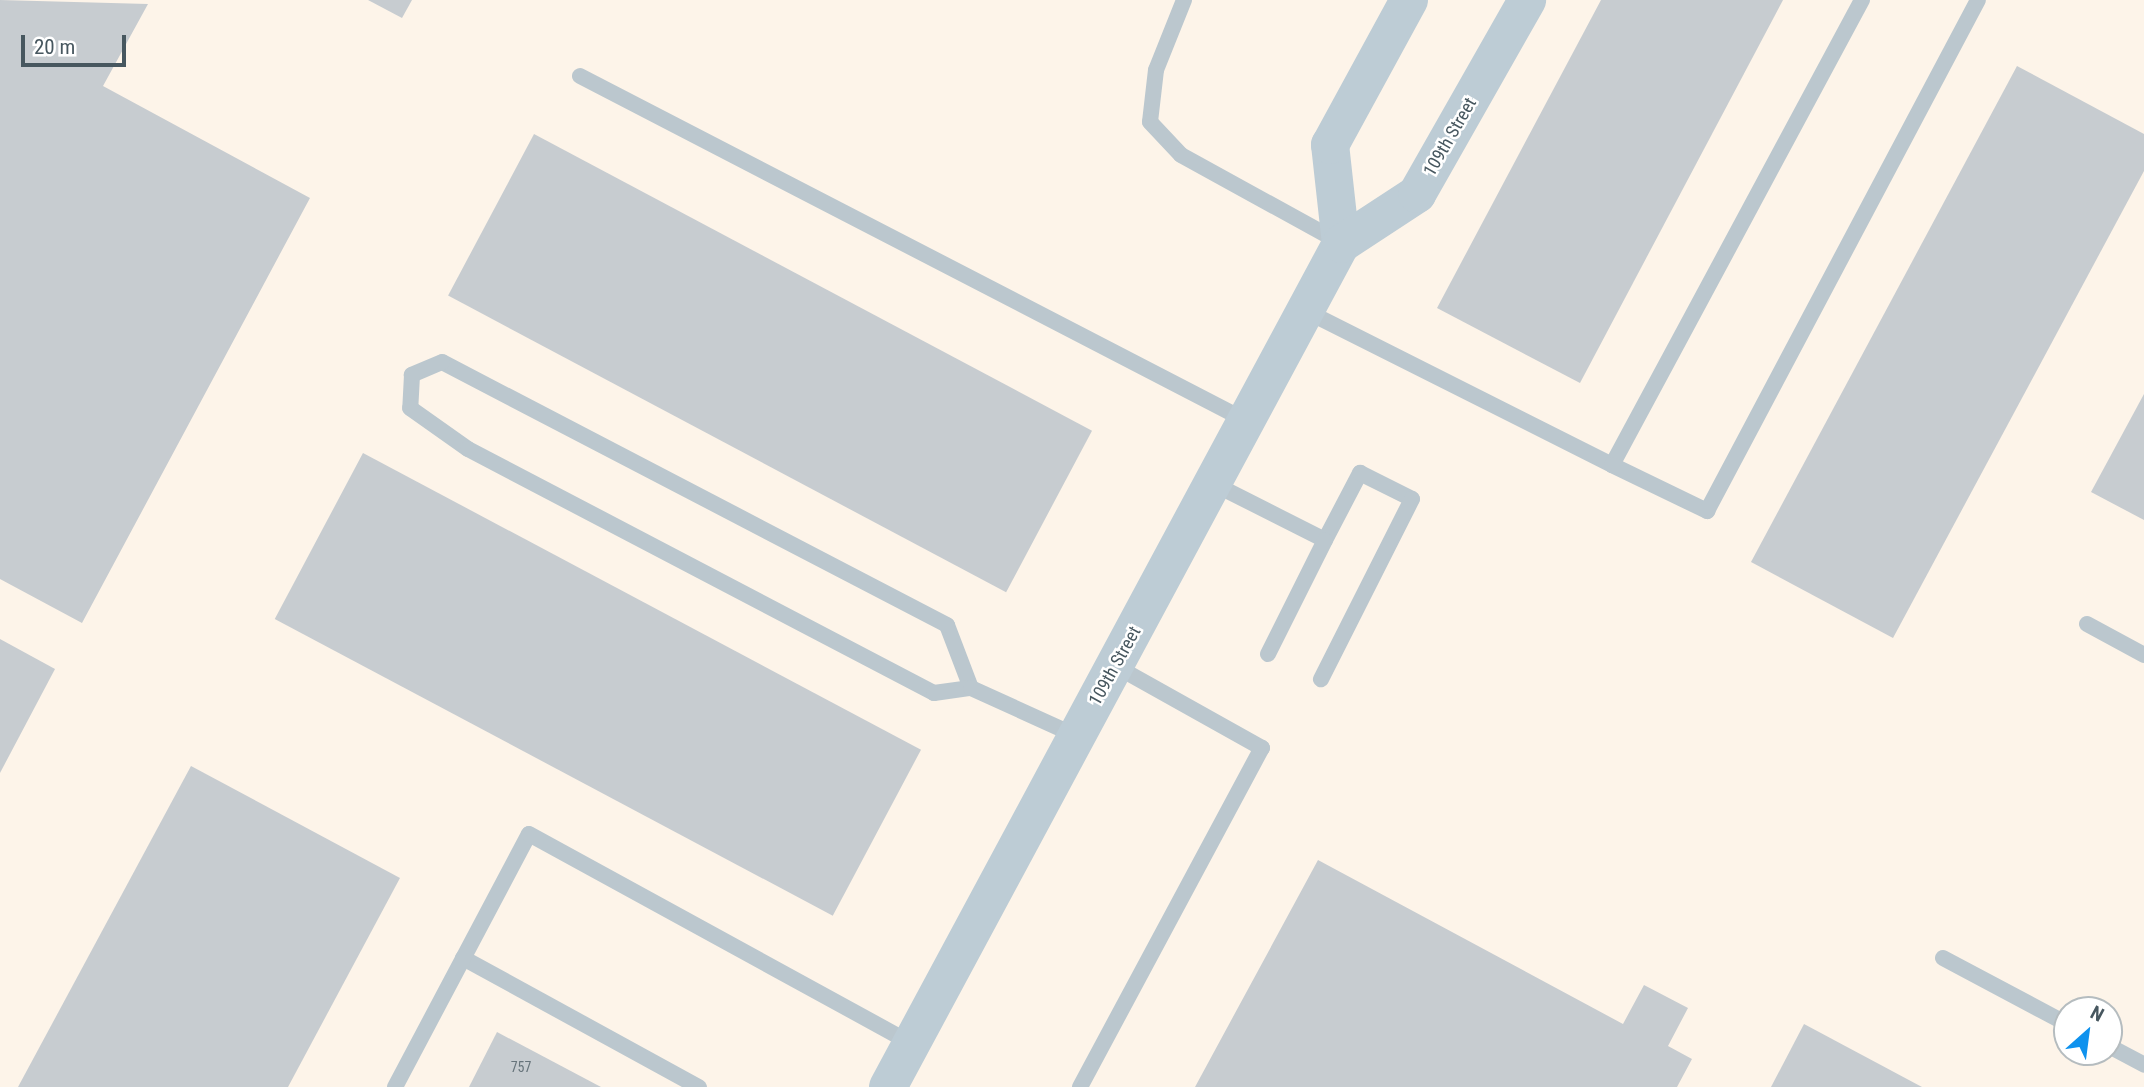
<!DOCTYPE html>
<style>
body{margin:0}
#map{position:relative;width:2144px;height:1087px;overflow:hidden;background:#f3f0f0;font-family:"Roboto Condensed",sans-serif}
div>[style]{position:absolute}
.commercial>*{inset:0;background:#fdf4e9}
.building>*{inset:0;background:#c7ccd0;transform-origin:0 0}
.lane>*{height:16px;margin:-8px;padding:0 8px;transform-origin:8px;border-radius:8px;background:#bbc7ce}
.secondary>*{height:38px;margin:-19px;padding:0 19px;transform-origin:19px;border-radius:19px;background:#bdccd5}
span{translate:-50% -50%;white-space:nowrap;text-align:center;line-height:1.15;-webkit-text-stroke:5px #fff;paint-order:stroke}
.number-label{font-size:14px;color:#67747b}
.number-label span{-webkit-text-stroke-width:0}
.street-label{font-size:18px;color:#47575f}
.north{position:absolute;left:2053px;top:996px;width:70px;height:70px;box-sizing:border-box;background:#fff;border:2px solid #b5bcbf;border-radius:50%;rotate:28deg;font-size:19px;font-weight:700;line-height:28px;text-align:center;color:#47575f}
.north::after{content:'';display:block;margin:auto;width:24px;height:32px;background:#0f92ee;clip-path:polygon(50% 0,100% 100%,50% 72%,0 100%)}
.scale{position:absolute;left:21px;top:35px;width:105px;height:32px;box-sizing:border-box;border:4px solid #47575f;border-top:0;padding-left:9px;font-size:21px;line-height:24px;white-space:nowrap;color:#47575f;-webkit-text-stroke:5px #fff;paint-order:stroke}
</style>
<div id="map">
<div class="commercial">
<div style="clip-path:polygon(evenodd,0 0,2144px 0,2144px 1087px,0 1087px,0 0,2067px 1010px,2109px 1010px,2109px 1052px,2067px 1052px,2067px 1010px)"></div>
</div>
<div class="building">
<div style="clip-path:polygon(0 0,148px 4px,103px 86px,310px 198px,82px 623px,0 579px)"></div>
<div style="clip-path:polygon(368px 0,412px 0,402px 18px)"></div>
<div style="clip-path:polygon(1601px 0,1783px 0,1580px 383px,1437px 308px)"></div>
<div style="clip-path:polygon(2017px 66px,2144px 134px,2144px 171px,1893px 638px,1751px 562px)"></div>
<div style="left:534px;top:134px;width:632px;height:183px;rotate:28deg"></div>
<div style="clip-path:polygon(2144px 394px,2144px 520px,2091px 492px)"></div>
<div style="left:363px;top:453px;width:632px;height:188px;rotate:28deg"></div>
<div style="clip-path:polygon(0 639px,55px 669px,0 773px)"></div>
<div style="clip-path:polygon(191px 766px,400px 878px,288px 1087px,18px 1087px)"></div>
<div style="clip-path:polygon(1318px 860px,1623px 1024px,1644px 985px,1688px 1008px,1668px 1046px,1692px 1059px,1677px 1087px,1195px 1087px)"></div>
<div style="clip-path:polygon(1804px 1024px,1922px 1087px,1771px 1087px)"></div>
<div style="clip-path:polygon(497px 1032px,601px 1087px,469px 1087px)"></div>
</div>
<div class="lane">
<div style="left:1184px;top:0;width:75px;rotate:111.8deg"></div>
<div style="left:1156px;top:70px;width:52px;rotate:96.6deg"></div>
<div style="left:1150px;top:122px;width:45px;rotate:46.8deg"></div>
<div style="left:1181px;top:155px;width:180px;rotate:28.8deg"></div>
<div style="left:580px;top:76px;width:751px;rotate:27.35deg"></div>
<div style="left:1306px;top:311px;width:343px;rotate:26.7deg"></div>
<div style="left:1612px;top:465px;width:528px;rotate:-61.74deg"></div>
<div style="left:1612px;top:465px;width:106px;rotate:25.8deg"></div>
<div style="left:1707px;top:511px;width:578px;rotate:-62.06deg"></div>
<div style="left:1214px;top:484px;width:124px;rotate:26.8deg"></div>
<div style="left:1325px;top:540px;width:76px;rotate:-62.4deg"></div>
<div style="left:1360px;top:473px;width:58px;rotate:26.6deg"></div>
<div style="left:1412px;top:499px;width:202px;rotate:116.8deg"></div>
<div style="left:2087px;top:624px;width:65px;rotate:28.5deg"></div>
<div style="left:1268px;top:654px;width:127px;rotate:-63.4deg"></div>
<div style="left:971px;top:688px;width:67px;rotate:-110.9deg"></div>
<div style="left:947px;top:625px;width:569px;rotate:-152.49deg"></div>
<div style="left:442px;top:362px;width:33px;rotate:157deg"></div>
<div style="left:412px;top:375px;width:33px;rotate:93deg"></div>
<div style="left:410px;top:408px;width:71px;rotate:35.3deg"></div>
<div style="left:468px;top:449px;width:526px;rotate:27.64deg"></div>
<div style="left:934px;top:693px;width:37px;rotate:-8deg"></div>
<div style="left:971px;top:688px;width:116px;rotate:24.4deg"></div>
<div style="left:463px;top:958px;width:269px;rotate:28.7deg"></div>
<div style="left:1943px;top:958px;width:140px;rotate:28deg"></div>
<div style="left:2109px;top:1046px;width:40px;rotate:28deg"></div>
<div style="left:395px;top:1087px;width:286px;rotate:-62.1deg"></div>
<div style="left:529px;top:834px;width:435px;rotate:28.7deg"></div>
<div style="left:1080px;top:1087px;width:385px;rotate:-61.8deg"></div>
<div style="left:1262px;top:748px;width:168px;rotate:-150.8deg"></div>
</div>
<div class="secondary">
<div style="left:1341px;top:244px;width:100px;rotate:-96.3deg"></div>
<div style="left:1330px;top:145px;width:165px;rotate:-61.4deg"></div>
<div style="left:888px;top:1087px;width:957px;rotate:-61.75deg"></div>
<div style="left:1341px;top:244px;width:91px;rotate:-33.3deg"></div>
<div style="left:1417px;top:194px;width:223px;rotate:-60.4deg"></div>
</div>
<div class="number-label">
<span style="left:521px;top:1067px">757</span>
</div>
<div class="street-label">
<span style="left:1450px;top:137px;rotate:-60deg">109th Street</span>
<span style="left:1115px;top:666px;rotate:-61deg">109th Street</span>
</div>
<div class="north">N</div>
<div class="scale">20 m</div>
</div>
